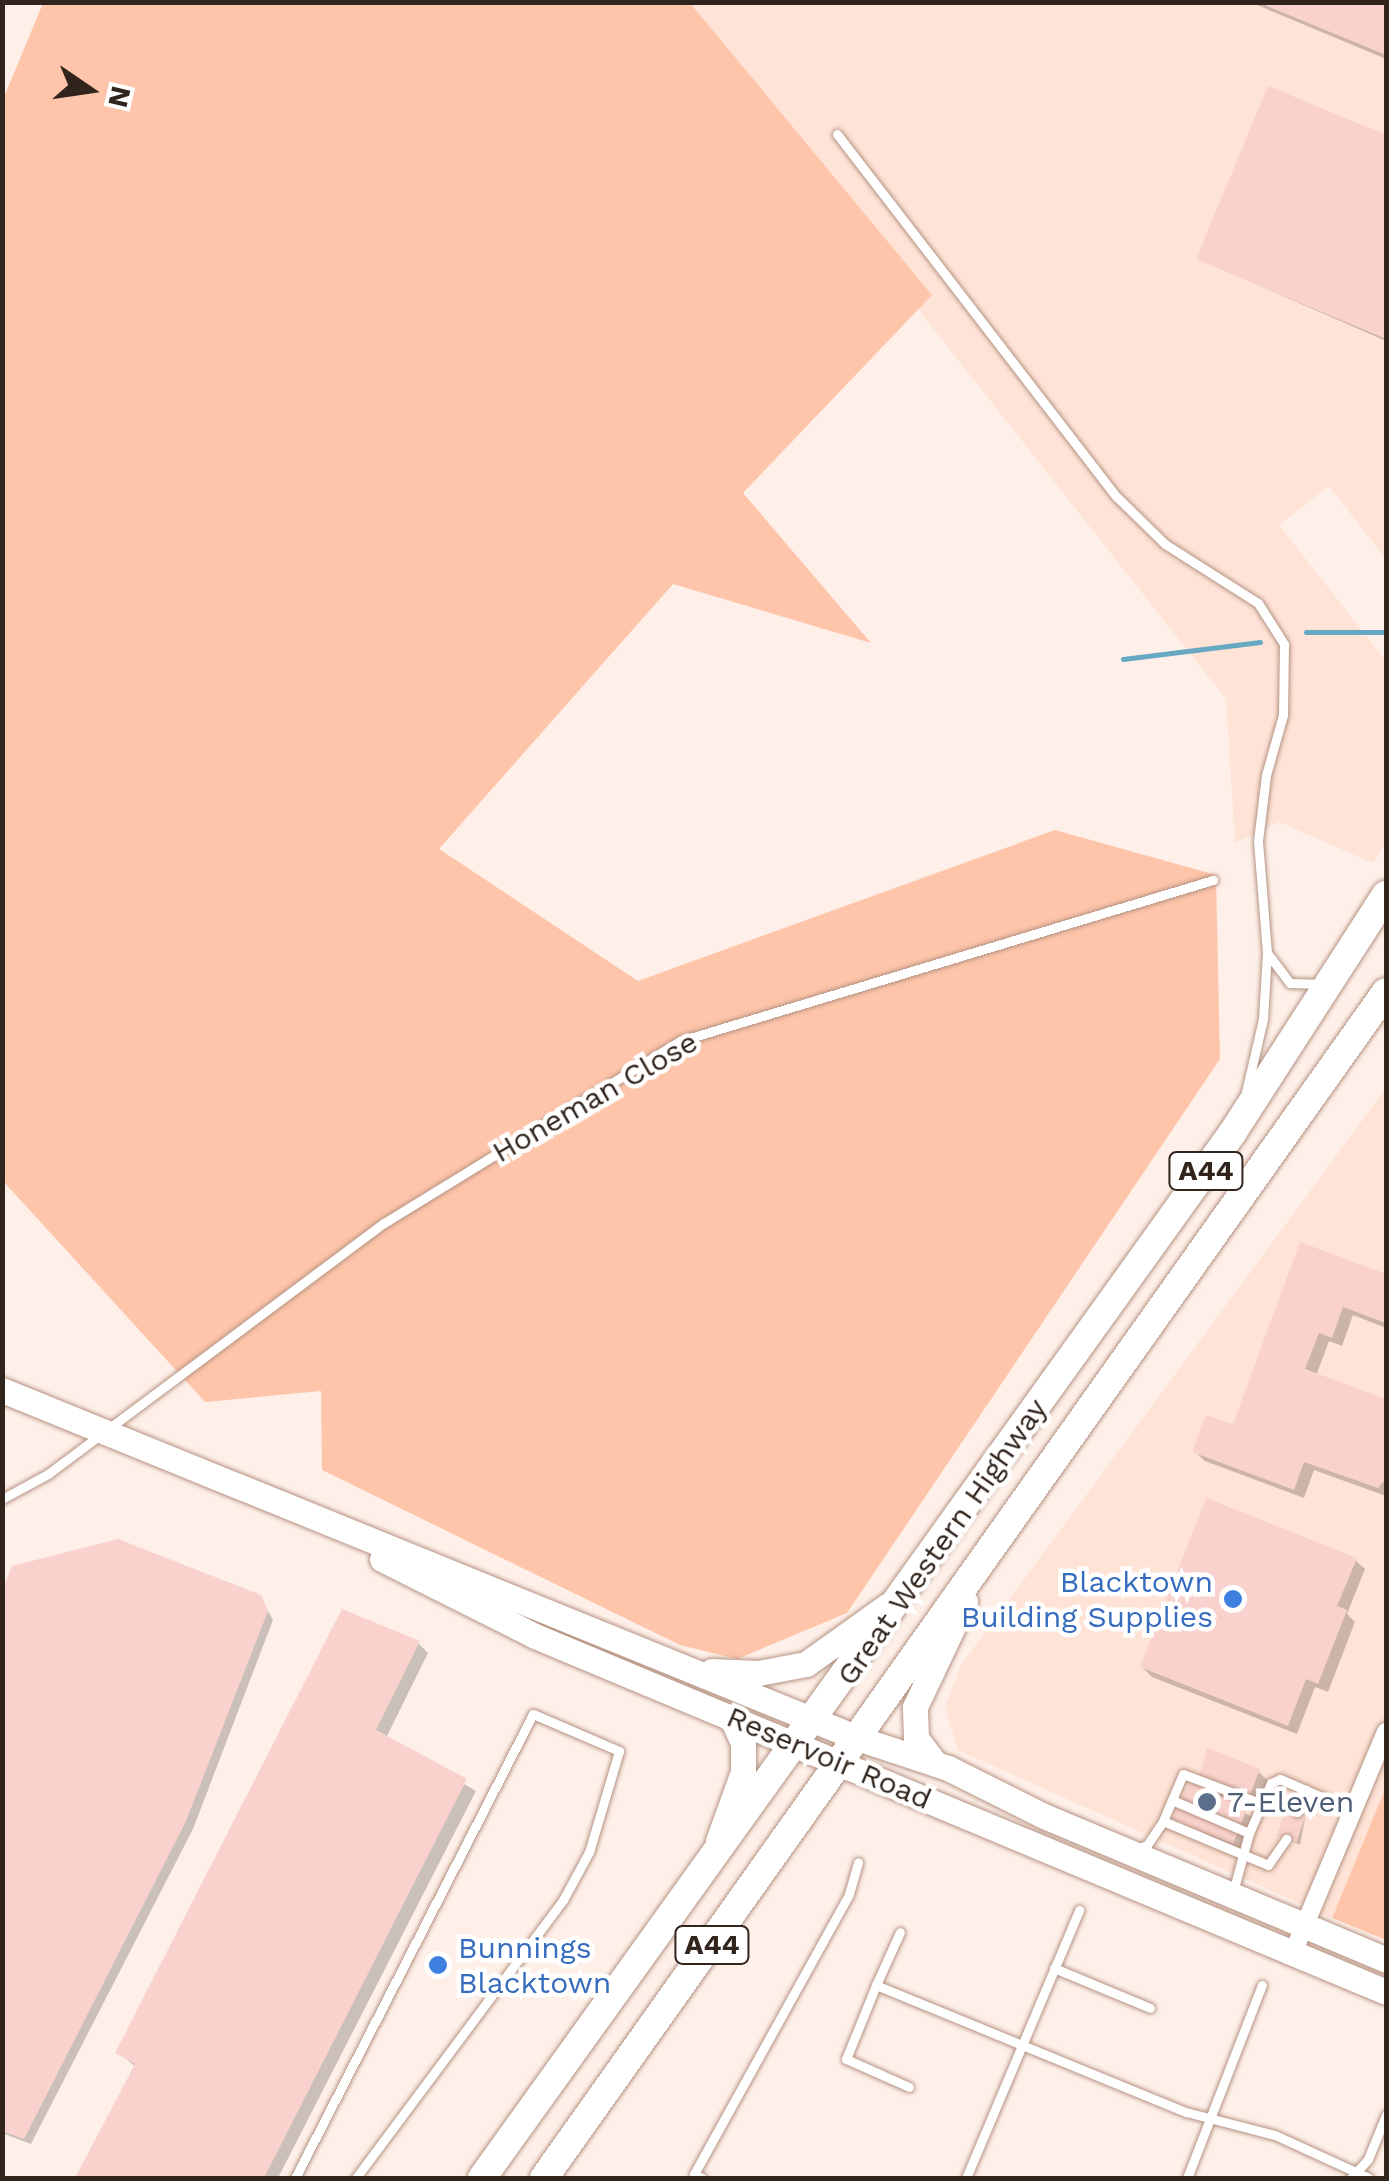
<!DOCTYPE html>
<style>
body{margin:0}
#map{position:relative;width:1389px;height:2181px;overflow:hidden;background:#fef0e8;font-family:"Work Sans",sans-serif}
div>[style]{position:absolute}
.built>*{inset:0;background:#fee3d6}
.green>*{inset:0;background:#fec5aa}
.shadow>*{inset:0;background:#0003}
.stream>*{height:5px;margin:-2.5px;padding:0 2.5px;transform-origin:2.5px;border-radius:2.5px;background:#67a8c2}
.building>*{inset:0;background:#fad2cd;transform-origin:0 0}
.roads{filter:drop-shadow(0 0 2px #b59383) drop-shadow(0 0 2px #b59383)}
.service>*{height:9px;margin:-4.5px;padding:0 4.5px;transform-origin:4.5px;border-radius:4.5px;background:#fff}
.minor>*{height:18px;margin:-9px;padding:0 9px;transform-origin:9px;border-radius:9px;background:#fff}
.primary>*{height:25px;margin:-12.5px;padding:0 12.5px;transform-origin:12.5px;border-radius:12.5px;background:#fff}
.trunk>*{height:28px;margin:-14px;padding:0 14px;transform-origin:14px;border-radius:14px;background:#fff}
.dots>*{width:28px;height:28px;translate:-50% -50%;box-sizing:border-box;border:5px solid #fff;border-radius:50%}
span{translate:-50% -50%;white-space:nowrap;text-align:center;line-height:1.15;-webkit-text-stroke:9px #fff;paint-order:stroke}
.shield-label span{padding:2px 8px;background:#fff;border:2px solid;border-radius:8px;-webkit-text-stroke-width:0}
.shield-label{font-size:28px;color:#31241d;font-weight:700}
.street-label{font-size:30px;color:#31241d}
.shop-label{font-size:30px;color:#366cbe}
.right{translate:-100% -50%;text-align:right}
.left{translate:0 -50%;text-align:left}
.service-label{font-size:30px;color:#4e5e75}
.frame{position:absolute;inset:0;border:5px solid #31241d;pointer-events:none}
.north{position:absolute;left:40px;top:40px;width:100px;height:100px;-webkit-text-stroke:8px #fff;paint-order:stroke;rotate:103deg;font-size:28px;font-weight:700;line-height:40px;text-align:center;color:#31241d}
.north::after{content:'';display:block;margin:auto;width:35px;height:45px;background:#31241d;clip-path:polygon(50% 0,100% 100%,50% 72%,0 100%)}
</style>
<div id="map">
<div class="built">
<div style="clip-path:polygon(676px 3px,1386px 3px,1386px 559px,1329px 486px,1279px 525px,1386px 661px,1386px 842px,1373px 863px,1279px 822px,1235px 843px,1226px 699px)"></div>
<div style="clip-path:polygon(1386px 1088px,1386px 1787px,1332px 1918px,958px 1750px,945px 1707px,961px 1665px)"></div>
</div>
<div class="green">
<div style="clip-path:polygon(43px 3px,690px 3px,932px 295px,743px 493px,871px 643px,673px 584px,439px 849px,638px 981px,1055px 830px,1216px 875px,1220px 1059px,847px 1613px,737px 1659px,680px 1645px,322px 1470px,321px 1391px,205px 1402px,3px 1181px,2px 102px)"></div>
<div style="clip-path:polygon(1386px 1787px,1386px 1940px,1332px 1918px)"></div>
</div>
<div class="shadow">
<div style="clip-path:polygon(1250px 2px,1386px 2px,1386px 59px)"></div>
<div style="clip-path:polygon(1270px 89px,1386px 138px,1386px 341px,1199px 259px)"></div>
<div style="clip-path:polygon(1301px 1245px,1386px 1277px,1386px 1328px,1353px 1315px,1342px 1346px,1329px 1341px,1316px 1376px,1386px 1402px,1386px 1496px,1314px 1470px,1304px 1498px,1205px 1461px,1195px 1452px,1234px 1428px)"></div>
<div style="clip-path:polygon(1355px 1560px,1365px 1569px,1347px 1614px,1355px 1622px,1328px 1692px,1315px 1687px,1297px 1734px,1152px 1677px,1142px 1667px)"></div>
<div style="clip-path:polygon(260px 1597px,273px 1620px,193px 1829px,31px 2144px,2px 2133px,2px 1598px)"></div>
<div style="clip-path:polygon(418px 1643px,428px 1653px,386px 1738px,476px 1791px,278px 2178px,78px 2178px,136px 2067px,119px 2053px)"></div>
<div style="clip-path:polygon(1259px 1772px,1268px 1781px,1259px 1803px,1233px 1793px,1229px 1803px,1255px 1819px,1242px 1852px,1176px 1819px,1198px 1788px)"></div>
<div style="clip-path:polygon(1305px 1818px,1300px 1845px,1278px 1835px)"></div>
</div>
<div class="stream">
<div style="left:1306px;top:632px;width:80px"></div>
<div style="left:1123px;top:659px;width:138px;rotate:-7.1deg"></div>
</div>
<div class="building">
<div style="clip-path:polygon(1260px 2px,1386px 2px,1386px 55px,1260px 3px)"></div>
<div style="clip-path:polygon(1268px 86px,1386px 135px,1386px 339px,1196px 259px)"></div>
<div style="clip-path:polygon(1300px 1242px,1386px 1274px,1386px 1323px,1343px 1307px,1332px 1338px,1319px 1333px,1305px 1369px,1386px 1399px,1386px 1479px,1378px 1488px,1304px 1462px,1294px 1490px,1192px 1452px,1206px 1415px,1233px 1424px)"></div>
<div style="clip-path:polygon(1206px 1498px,1357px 1558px,1337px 1606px,1347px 1610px,1318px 1684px,1306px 1679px,1288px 1726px,1140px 1667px)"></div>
<div style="clip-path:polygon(118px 1539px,261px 1595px,268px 1611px,186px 1821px,24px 2139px,2px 2131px,2px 1591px,12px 1566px)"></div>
<div style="clip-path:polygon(342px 1609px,420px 1641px,376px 1730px,467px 1779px,264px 2178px,75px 2178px,135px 2064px,115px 2053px)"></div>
<div style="clip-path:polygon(1207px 1748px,1260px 1769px,1250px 1795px,1223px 1785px,1219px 1796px,1247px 1808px,1233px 1844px,1173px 1820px,1190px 1782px,1197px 1785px)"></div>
<div style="left:1286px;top:1808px;width:21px;height:29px;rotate:19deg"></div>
</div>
<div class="roads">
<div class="service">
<div style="left:837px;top:134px;width:458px;rotate:52.4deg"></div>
<div style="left:1117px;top:497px;width:67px;rotate:44.4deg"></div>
<div style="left:1165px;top:544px;width:110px;rotate:32.4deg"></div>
<div style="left:1258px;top:603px;width:49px;rotate:57.6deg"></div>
<div style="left:1284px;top:644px;width:71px;rotate:90.8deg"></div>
<div style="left:1283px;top:715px;width:62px;rotate:105.8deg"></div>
<div style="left:1266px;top:775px;width:66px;rotate:96.9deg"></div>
<div style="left:1258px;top:841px;width:111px;rotate:85.4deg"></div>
<div style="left:1267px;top:952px;width:67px;rotate:93.4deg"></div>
<div style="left:1263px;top:1019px;width:75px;rotate:103.1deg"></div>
<div style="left:1268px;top:954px;width:36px;rotate:53deg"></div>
<div style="left:1290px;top:983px;width:32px;rotate:2deg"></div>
<div style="left:2px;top:1499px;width:52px;rotate:-28.5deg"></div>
<div style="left:48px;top:1474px;width:419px;rotate:-36.8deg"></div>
<div style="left:384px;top:1223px;width:347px;rotate:-31.6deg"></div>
<div style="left:680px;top:1041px;width:557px;rotate:-16.81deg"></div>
<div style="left:1172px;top:1800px;width:84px;rotate:23.2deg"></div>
<div style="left:1297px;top:1812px;width:24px;rotate:-68deg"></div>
<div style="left:1163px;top:1821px;width:114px;rotate:22.7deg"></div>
<div style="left:1268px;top:1865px;width:32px;rotate:-55deg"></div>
<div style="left:1136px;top:1849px;width:12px;rotate:-20deg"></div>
<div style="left:1147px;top:1845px;width:29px;rotate:-56deg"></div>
<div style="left:1163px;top:1821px;width:51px;rotate:-66.9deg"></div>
<div style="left:1183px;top:1774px;width:82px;rotate:20.6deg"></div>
<div style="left:1233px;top:1892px;width:61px;rotate:-74.8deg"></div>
<div style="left:1249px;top:1833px;width:55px;rotate:-66.3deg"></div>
<div style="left:1271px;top:1783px;width:10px;rotate:-24deg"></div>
<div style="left:1280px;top:1779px;width:81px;rotate:23.4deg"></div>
<div style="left:1054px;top:1968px;width:104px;rotate:22.6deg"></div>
<div style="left:876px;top:1985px;width:58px;rotate:-65.6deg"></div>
<div style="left:909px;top:2087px;width:69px;rotate:-156deg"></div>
<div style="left:846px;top:2059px;width:80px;rotate:-67.9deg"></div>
<div style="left:876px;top:1985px;width:335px;rotate:22.3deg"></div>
<div style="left:1186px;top:2112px;width:92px;rotate:14.5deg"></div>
<div style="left:1275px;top:2135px;width:103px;rotate:24.6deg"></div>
<div style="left:295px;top:2178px;width:521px;rotate:-62.85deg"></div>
<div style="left:533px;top:1714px;width:94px;rotate:23.3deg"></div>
<div style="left:619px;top:1751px;width:105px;rotate:106.5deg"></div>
<div style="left:589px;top:1852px;width:55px;rotate:118.4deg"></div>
<div style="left:563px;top:1900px;width:347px;rotate:126.7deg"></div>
<div style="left:702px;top:2178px;width:9px;rotate:-153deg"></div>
<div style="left:694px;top:2174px;width:320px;rotate:-61deg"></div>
<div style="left:849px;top:1894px;width:33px;rotate:-74deg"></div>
<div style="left:966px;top:2178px;width:291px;rotate:-67.1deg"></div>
<div style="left:1187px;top:2178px;width:207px;rotate:-68.8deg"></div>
<div style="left:1351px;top:2178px;width:25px;rotate:-48deg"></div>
<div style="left:1368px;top:2159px;width:48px;rotate:-67.8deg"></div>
</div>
<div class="minor">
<div style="left:1293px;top:1953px;width:240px;rotate:-67.2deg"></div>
</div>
<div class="primary">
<div style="left:2px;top:1390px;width:926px;rotate:22.13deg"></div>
<div style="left:860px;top:1739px;width:93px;rotate:18.2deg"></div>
<div style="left:948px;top:1768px;width:107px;rotate:26.6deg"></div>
<div style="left:1044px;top:1816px;width:371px;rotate:22.8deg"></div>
<div style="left:382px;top:1559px;width:171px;rotate:26.7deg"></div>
<div style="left:535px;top:1636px;width:922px;rotate:22.7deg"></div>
<div style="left:712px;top:1671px;width:46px;rotate:2.5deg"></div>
<div style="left:758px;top:1673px;width:49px;rotate:-10.6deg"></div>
<div style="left:806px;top:1664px;width:100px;rotate:-35.6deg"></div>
<div style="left:934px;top:1762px;width:30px;rotate:-127deg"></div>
<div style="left:916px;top:1738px;width:31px;rotate:-92deg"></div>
<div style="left:915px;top:1707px;width:117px;rotate:-64.7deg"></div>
<div style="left:718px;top:1841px;width:73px;rotate:-70.1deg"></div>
<div style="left:743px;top:1772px;width:29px;rotate:-90deg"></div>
<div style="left:743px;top:1743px;width:27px;rotate:-114deg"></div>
</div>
<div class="trunk">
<div style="left:482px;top:2178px;width:1288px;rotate:-54.32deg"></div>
<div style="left:1233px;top:1132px;width:282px;rotate:-57.2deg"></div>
<div style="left:544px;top:2178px;width:1454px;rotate:-54.63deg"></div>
</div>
</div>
<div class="dots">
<div style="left:1233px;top:1599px;background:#3f7fe0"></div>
<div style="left:1207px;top:1802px;background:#5c6f8a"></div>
<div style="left:438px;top:1965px;background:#3f7fe0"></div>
</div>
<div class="shield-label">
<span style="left:1206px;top:1171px">A44</span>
<span style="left:712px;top:1945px">A44</span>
</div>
<div class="street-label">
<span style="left:595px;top:1097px;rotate:-30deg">Honeman Close</span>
<span style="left:942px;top:1542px;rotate:-55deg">Great Western Highway</span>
<span style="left:829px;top:1758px;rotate:23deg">Reservoir Road</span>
</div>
<div class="shop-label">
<span class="right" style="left:1213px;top:1599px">Blacktown<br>Building Supplies</span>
<span class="left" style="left:458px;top:1965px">Bunnings<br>Blacktown</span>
</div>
<div class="service-label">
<span class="left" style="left:1227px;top:1802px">7-Eleven</span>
</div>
<div class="frame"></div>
<div class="north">N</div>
</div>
